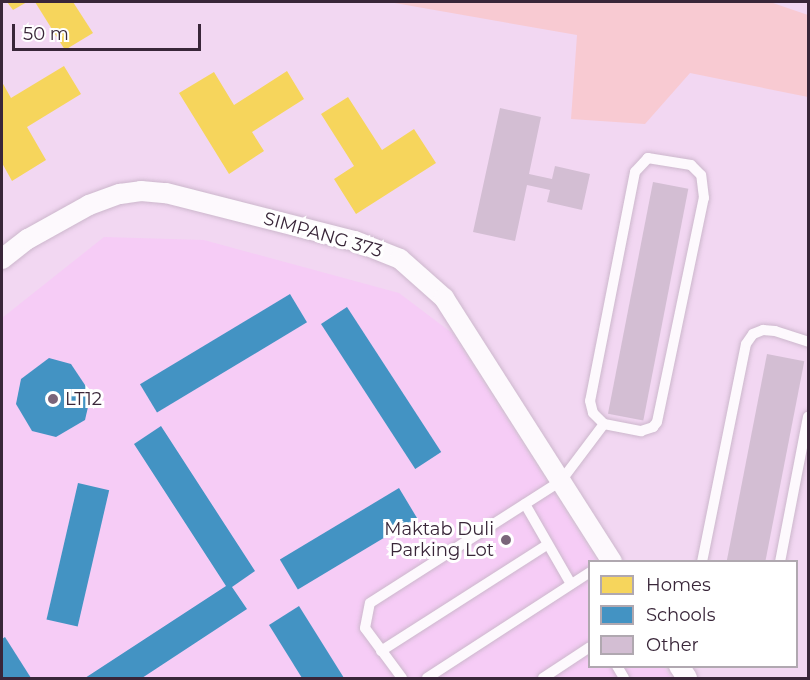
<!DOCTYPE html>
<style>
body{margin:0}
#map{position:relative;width:810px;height:680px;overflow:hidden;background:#f2d7f2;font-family:Montserrat,sans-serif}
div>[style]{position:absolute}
.built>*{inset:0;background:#f6ccf6}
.green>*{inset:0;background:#f8cad2}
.homes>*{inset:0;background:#f6d55c}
.schools>*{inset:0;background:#4393c3;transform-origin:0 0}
.building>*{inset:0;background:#d3bed3;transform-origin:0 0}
.roads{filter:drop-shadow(0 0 2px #ccb7cc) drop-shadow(0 0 2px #ccb7cc)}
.service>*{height:10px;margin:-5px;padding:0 5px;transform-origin:5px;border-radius:5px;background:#fdf9fd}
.minor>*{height:20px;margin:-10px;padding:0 10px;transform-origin:10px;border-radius:10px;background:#fdf9fd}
.dots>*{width:16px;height:16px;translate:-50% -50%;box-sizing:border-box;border:3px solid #fff;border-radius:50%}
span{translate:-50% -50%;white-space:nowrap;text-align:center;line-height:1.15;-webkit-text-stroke:6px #fff;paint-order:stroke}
.street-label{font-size:18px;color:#392639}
.poi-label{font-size:18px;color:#392639}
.left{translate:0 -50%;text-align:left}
.right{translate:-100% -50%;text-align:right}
.frame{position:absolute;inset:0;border:3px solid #392639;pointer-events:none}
.legend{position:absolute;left:588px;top:560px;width:210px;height:108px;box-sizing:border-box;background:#fff;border:2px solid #b0a8b0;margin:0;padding:8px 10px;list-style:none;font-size:18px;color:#392639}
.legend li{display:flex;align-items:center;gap:12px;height:30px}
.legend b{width:30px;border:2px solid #b0a8b0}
.scale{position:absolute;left:12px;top:24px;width:189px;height:27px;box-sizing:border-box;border:3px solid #392639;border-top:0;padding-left:8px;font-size:18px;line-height:21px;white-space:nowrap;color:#392639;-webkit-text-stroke:4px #fff;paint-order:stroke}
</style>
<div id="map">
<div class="built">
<div style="clip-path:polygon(104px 237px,204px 240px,399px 293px,452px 333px,597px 561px,590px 562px,590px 666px,664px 667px,671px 678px,2px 678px,2px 318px)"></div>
</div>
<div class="green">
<div style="clip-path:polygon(389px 2px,770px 2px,808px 15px,808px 97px,690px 73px,645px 124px,571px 119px,577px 35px)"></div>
</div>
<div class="homes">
<div style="clip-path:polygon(7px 2px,27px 2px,13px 10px)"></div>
<div style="clip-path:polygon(35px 2px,73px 2px,93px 33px,65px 50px)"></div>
<div style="clip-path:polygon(64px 66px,81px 94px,27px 127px,46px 160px,12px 181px,2px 163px,2px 82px,11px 98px)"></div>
<div style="clip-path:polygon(287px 71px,304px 99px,252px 132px,264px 151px,229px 174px,179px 93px,214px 72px,234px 105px)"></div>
<div style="clip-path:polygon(348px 97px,382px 150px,414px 129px,436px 163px,356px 214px,334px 179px,354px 166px,321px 114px)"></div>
</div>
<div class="schools">
<div style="left:290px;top:294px;width:33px;height:175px;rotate:59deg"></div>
<div style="left:347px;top:307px;width:173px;height:31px;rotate:57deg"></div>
<div style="clip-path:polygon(49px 358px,71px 364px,91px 394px,85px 420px,56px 437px,32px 431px,16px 404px,21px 379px)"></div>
<div style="clip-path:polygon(161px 426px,255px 571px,232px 587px,247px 609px,142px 678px,85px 678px,226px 586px,134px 444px)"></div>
<div style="left:78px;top:483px;width:32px;height:140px;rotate:13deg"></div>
<div style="left:399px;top:488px;width:35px;height:139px;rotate:59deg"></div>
<div style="clip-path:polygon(299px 606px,344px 678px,302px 678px,269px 625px)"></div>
<div style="clip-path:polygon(5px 637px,31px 678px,2px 678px,2px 639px)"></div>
</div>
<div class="building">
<div style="clip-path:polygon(500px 108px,541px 117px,529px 174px,552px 179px,555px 166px,590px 174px,582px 210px,547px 202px,550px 190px,527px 185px,515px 241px,473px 232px)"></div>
<div style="left:653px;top:182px;width:36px;height:236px;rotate:11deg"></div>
<div style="left:767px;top:354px;width:38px;height:212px;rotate:11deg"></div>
</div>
<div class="roads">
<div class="service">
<div style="left:525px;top:504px;width:92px;rotate:60.1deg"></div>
<div style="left:702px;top:562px;width:222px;rotate:-78.6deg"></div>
<div style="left:746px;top:344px;width:12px;rotate:-55deg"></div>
<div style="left:753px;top:334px;width:11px;rotate:-22deg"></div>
<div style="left:763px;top:330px;width:12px;rotate:5deg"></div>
<div style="left:775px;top:331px;width:35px;rotate:18deg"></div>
<div style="left:780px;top:562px;width:148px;rotate:-79.1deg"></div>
<div style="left:381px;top:651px;width:197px;rotate:-32.6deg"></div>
<div style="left:617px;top:666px;width:14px;rotate:60deg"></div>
<div style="left:402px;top:678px;width:62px;rotate:-126.5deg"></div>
<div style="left:365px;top:628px;width:25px;rotate:-79deg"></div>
<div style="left:370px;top:603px;width:227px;rotate:-32.6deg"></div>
<div style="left:561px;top:481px;width:71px;rotate:-53deg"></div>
<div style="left:604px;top:424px;width:38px;rotate:11deg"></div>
<div style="left:641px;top:431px;width:13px;rotate:-18deg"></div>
<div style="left:653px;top:427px;width:6px;rotate:-51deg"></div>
<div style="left:657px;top:422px;width:229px;rotate:-78.2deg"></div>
<div style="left:704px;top:198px;width:23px;rotate:-97deg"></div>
<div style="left:701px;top:175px;width:14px;rotate:-135deg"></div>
<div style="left:691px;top:165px;width:44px;rotate:-170.8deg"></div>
<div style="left:648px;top:158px;width:19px;rotate:133deg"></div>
<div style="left:635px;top:172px;width:233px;rotate:101.1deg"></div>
<div style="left:590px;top:401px;width:12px;rotate:76deg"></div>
<div style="left:593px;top:413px;width:16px;rotate:45deg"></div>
<div style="left:427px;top:678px;width:194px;rotate:-33deg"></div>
<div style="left:543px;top:678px;width:56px;rotate:-33.4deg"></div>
</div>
<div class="minor">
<div style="left:2px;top:259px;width:33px;rotate:-38deg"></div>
<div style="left:28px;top:239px;width:70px;rotate:-29.1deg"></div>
<div style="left:89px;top:205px;width:33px;rotate:-20deg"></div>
<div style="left:120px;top:194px;width:21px;rotate:-8deg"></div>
<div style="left:141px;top:191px;width:25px;rotate:5deg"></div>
<div style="left:166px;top:193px;width:195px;rotate:14.3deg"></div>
<div style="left:355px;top:241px;width:48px;rotate:21.8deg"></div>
<div style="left:400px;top:259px;width:59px;rotate:41.6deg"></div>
<div style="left:444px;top:298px;width:313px;rotate:57.5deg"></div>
<div style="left:679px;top:666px;width:14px;rotate:56deg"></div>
</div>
</div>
<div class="dots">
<div style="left:53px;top:399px;background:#7a647a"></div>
<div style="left:506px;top:540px;background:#7a647a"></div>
</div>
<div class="street-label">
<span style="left:323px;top:235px;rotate:16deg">SIMPANG 373</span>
</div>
<div class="poi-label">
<span class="left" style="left:65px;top:399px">LT12</span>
<span class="right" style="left:494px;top:540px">Maktab Duli<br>Parking Lot</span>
</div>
<div class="frame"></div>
<ul class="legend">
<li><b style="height:16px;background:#f6d55c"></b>Homes</li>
<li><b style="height:16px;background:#4393c3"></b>Schools</li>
<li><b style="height:16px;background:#d3bed3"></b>Other</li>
</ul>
<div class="scale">50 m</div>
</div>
